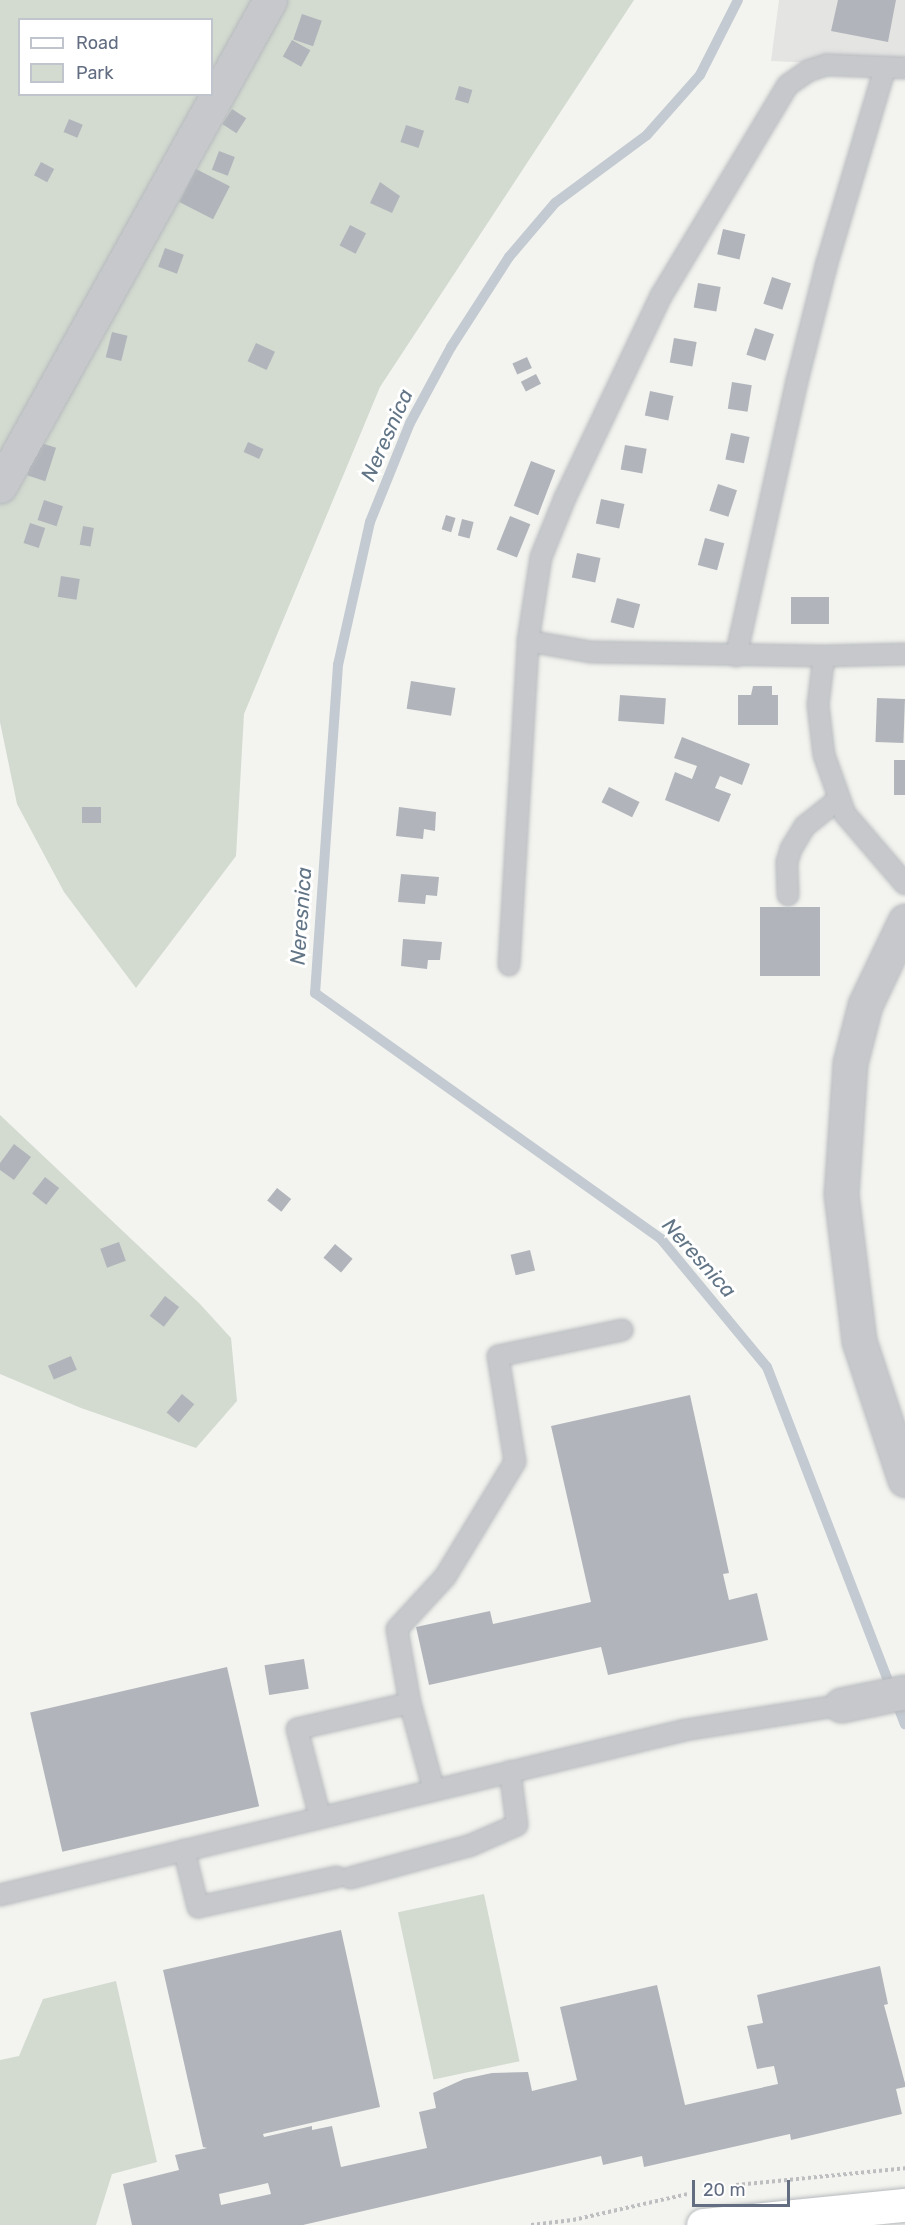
<!DOCTYPE html>
<style>
body{margin:0}
#map{position:relative;width:905px;height:2225px;overflow:hidden;background:#f3f4ef;font-family:Rubik,sans-serif}
div>[style]{position:absolute}
.built>*{inset:0;background:#e4e4e3}
.green>*{inset:0;background:#d3dbd0;transform-origin:0 0}
.stream>*{height:10px;margin:-5px;padding:0 5px;transform-origin:5px;border-radius:5px;background:#c3cad1}
.building>*{inset:0;background:#b1b5bb;transform-origin:0 0}
.path>*{height:4px;margin-top:-2px;transform-origin:0;background:repeating-linear-gradient(90deg,#bdbec0 0 3px,transparent 0 6px)}
.roads{filter:drop-shadow(0 0 2px #b6b9bd) drop-shadow(0 0 2px #b6b9bd)}
.lane>*{height:20px;margin:-10px;padding:0 10px;transform-origin:10px;border-radius:10px;background:#c6c8cc}
.street>*{height:33px;margin:-16.5px;padding:0 16.5px;transform-origin:16.5px;border-radius:16.5px;background:#c6c8cc}
.primary>*{height:33px;margin:-16.5px;padding:0 16.5px;transform-origin:16.5px;border-radius:16.5px;background:#fff}
span{translate:-50% -50%;white-space:nowrap;text-align:center;line-height:1.15;-webkit-text-stroke:6px #fff;paint-order:stroke}
.water-label{font-size:21px;color:#627586;font-style:italic}
.legend{position:absolute;left:18px;top:18px;width:195px;height:78px;box-sizing:border-box;background:#fff;border:2px solid #c0c5cd;margin:0;padding:8px 10px;list-style:none;font-size:18px;color:#626d82}
.legend li{display:flex;align-items:center;gap:12px;height:30px}
.legend b{width:30px;border:2px solid #c0c5cd}
.scale{position:absolute;left:692px;top:2180px;width:98px;height:27px;box-sizing:border-box;border:3px solid #626d82;border-top:0;padding-left:8px;font-size:18px;line-height:21px;white-space:nowrap;color:#626d82;-webkit-text-stroke:4px #fff;paint-order:stroke}
</style>
<div id="map">
<div class="built">
<div style="clip-path:polygon(779px 0,905px 0,905px 67px,771px 61px)"></div>
</div>
<div class="green">
<div style="clip-path:polygon(evenodd,0 0,634px 0,380px 387px,244px 714px,236px 856px,136px 988px,64px 892px,17px 804px,0 722px,0 0,20px 20px,212px 20px,212px 94px,20px 94px,20px 20px)"></div>
<div style="clip-path:polygon(0 1115px,200px 1304px,231px 1338px,237px 1401px,196px 1448px,81px 1408px,0 1374px)"></div>
<div style="left:484px;top:1894px;width:171px;height:88px;rotate:78deg"></div>
<div style="clip-path:polygon(116px 1981px,157px 2162px,112px 2174px,96px 2225px,0 2225px,0 2060px,19px 2056px,43px 1999px)"></div>
</div>
<div class="stream">
<div style="left:738px;top:0;width:84px;rotate:116.9deg"></div>
<div style="left:700px;top:75px;width:80px;rotate:131.5deg"></div>
<div style="left:647px;top:135px;width:114px;rotate:143.5deg"></div>
<div style="left:555px;top:203px;width:71px;rotate:130.4deg"></div>
<div style="left:509px;top:257px;width:107px;rotate:122.8deg"></div>
<div style="left:451px;top:347px;width:86px;rotate:118.3deg"></div>
<div style="left:410px;top:423px;width:107px;rotate:112deg"></div>
<div style="left:370px;top:522px;width:147px;rotate:102.6deg"></div>
<div style="left:338px;top:665px;width:329px;rotate:94deg"></div>
<div style="left:315px;top:993px;width:425px;rotate:35.4deg"></div>
<div style="left:661px;top:1239px;width:166px;rotate:50.4deg"></div>
<div style="left:767px;top:1367px;width:383px;rotate:68.9deg"></div>
</div>
<div class="building">
<div style="clip-path:polygon(838px 0,896px 0,888px 42px,831px 31px)"></div>
<div style="left:302px;top:14px;width:21px;height:27px;rotate:19deg"></div>
<div style="left:292px;top:40px;width:21px;height:19px;rotate:29deg"></div>
<div style="left:459px;top:86px;width:14px;height:14px;rotate:17deg"></div>
<div style="left:232px;top:109px;width:17px;height:18px;rotate:33deg"></div>
<div style="left:69px;top:119px;width:15px;height:14px;rotate:23deg"></div>
<div style="left:406px;top:125px;width:19px;height:18px;rotate:18deg"></div>
<div style="left:219px;top:151px;width:17px;height:20px;rotate:21deg"></div>
<div style="left:41px;top:162px;width:15px;height:15px;rotate:28deg"></div>
<div style="left:196px;top:169px;width:38px;height:37px;rotate:27deg"></div>
<div style="clip-path:polygon(380px 182px,400px 196px,392px 213px,370px 203px)"></div>
<div style="left:350px;top:225px;width:18px;height:23px;rotate:27deg"></div>
<div style="left:723px;top:229px;width:23px;height:26px;rotate:13deg"></div>
<div style="left:165px;top:248px;width:20px;height:20px;rotate:20deg"></div>
<div style="left:772px;top:277px;width:20px;height:28px;rotate:18deg"></div>
<div style="left:698px;top:283px;width:23px;height:25px;rotate:10deg"></div>
<div style="left:755px;top:328px;width:20px;height:28px;rotate:18deg"></div>
<div style="left:112px;top:332px;width:16px;height:26px;rotate:14deg"></div>
<div style="left:674px;top:338px;width:23px;height:25px;rotate:10deg"></div>
<div style="left:256px;top:343px;width:21px;height:20px;rotate:25deg"></div>
<div style="left:527px;top:357px;width:12px;height:16px;rotate:66deg"></div>
<div style="left:536px;top:374px;width:11px;height:17px;rotate:63deg"></div>
<div style="left:732px;top:382px;width:20px;height:27px;rotate:9deg"></div>
<div style="left:650px;top:391px;width:24px;height:25px;rotate:12deg"></div>
<div style="left:731px;top:433px;width:19px;height:27px;rotate:12deg"></div>
<div style="left:38px;top:442px;width:19px;height:35px;rotate:18deg"></div>
<div style="left:248px;top:442px;width:17px;height:11px;rotate:24deg"></div>
<div style="left:625px;top:445px;width:22px;height:25px;rotate:10deg"></div>
<div style="left:531px;top:461px;width:26px;height:48px;rotate:21deg"></div>
<div style="left:718px;top:484px;width:20px;height:28px;rotate:18deg"></div>
<div style="left:601px;top:499px;width:24px;height:25px;rotate:12deg"></div>
<div style="left:44px;top:500px;width:20px;height:21px;rotate:18deg"></div>
<div style="left:446px;top:515px;width:10px;height:15px;rotate:17deg"></div>
<div style="left:510px;top:516px;width:22px;height:36px;rotate:22deg"></div>
<div style="left:462px;top:519px;width:12px;height:17px;rotate:14deg"></div>
<div style="left:30px;top:523px;width:16px;height:21px;rotate:18deg"></div>
<div style="left:83px;top:526px;width:11px;height:19px;rotate:10deg"></div>
<div style="left:705px;top:538px;width:20px;height:28px;rotate:15deg"></div>
<div style="left:577px;top:553px;width:24px;height:25px;rotate:12deg"></div>
<div style="left:61px;top:576px;width:19px;height:21px;rotate:9deg"></div>
<div style="left:829px;top:597px;width:27px;height:38px;rotate:90deg"></div>
<div style="left:617px;top:598px;width:24px;height:25px;rotate:15deg"></div>
<div style="left:411px;top:681px;width:45px;height:28px;rotate:9deg"></div>
<div style="clip-path:polygon(753px 686px,772px 686px,772px 695px,778px 695px,778px 725px,738px 725px,738px 695px,751px 695px)"></div>
<div style="left:620px;top:695px;width:46px;height:26px;rotate:4deg"></div>
<div style="left:877px;top:698px;width:28px;height:44px;rotate:2deg"></div>
<div style="clip-path:polygon(682px 737px,750px 764px,742px 785px,720px 776px,715px 788px,731px 794px,719px 822px,665px 800px,675px 772px,692px 779px,697px 766px,674px 758px)"></div>
<div style="left:894px;top:760px;width:11px;height:35px"></div>
<div style="left:609px;top:787px;width:34px;height:17px;rotate:26deg"></div>
<div style="left:82px;top:807px;width:19px;height:16px"></div>
<div style="clip-path:polygon(399px 807px,436px 812px,435px 831px,424px 829px,423px 839px,396px 836px)"></div>
<div style="clip-path:polygon(401px 874px,439px 877px,437px 896px,426px 895px,425px 904px,398px 902px)"></div>
<div style="left:760px;top:907px;width:60px;height:69px"></div>
<div style="clip-path:polygon(403px 939px,442px 942px,440px 960px,428px 960px,427px 969px,401px 966px)"></div>
<div style="clip-path:polygon(14px 1144px,31px 1157px,14px 1180px,0 1170px,0 1163px)"></div>
<div style="left:45px;top:1177px;width:18px;height:21px;rotate:38deg"></div>
<div style="left:277px;top:1188px;width:18px;height:16px;rotate:38deg"></div>
<div style="left:119px;top:1242px;width:20px;height:20px;rotate:70deg"></div>
<div style="left:335px;top:1244px;width:23px;height:18px;rotate:40deg"></div>
<div style="left:530px;top:1250px;width:21px;height:20px;rotate:76deg"></div>
<div style="left:165px;top:1296px;width:18px;height:25px;rotate:38deg"></div>
<div style="left:71px;top:1356px;width:15px;height:25px;rotate:67deg"></div>
<div style="left:182px;top:1394px;width:16px;height:24px;rotate:40deg"></div>
<div style="clip-path:polygon(690px 1395px,729px 1573px,723px 1574px,729px 1600px,757px 1593px,768px 1640px,608px 1675px,601px 1647px,429px 1685px,416px 1627px,490px 1611px,493px 1624px,591px 1602px,551px 1426px)"></div>
<div style="left:304px;top:1659px;width:30px;height:40px;rotate:81deg"></div>
<div style="left:227px;top:1667px;width:143px;height:202px;rotate:77deg"></div>
<div style="clip-path:polygon(evenodd,341px 1930px,380px 2107px,263px 2134px,264px 2137px,312px 2126px,312px 2130px,332px 2126px,341px 2167px,427px 2148px,419px 2112px,436px 2108px,433px 2093px,464px 2079px,492px 2073px,528px 2072px,532px 2091px,577px 2080px,560px 2007px,657px 1985px,685px 2105px,778px 2084px,774px 2066px,757px 2069px,747px 2026px,763px 2023px,757px 1995px,880px 1966px,888px 2004px,884px 2005px,905px 2083px,905px 2087px,896px 2089px,902px 2114px,791px 2140px,790px 2134px,644px 2167px,642px 2156px,603px 2165px,601px 2156px,303px 2225px,132px 2225px,123px 2184px,179px 2170px,175px 2155px,207px 2148px,203px 2147px,163px 1970px,341px 1930px,268px 2183px,271px 2194px,221px 2205px,219px 2194px,268px 2183px)"></div>
</div>
<div class="path">
<div style="left:736px;top:2185px;width:170px;rotate:-5.7deg"></div>
<div style="left:531px;top:2225px;width:42px;rotate:-6.8deg"></div>
<div style="left:573px;top:2220px;width:117px;rotate:-12.8deg"></div>
</div>
<div class="roads">
<div class="lane">
<div style="left:905px;top:654px;width:81px;rotate:178.6deg"></div>
<div style="left:824px;top:656px;width:49px;rotate:97deg"></div>
<div style="left:818px;top:705px;width:50px;rotate:83.2deg"></div>
<div style="left:824px;top:755px;width:63px;rotate:70.4deg"></div>
<div style="left:845px;top:814px;width:92px;rotate:49.4deg"></div>
<div style="left:736px;top:656px;width:282px;rotate:-77.5deg"></div>
<div style="left:797px;top:381px;width:119px;rotate:-75.8deg"></div>
<div style="left:826px;top:266px;width:207px;rotate:-73.4deg"></div>
<div style="left:824px;top:656px;width:233px;rotate:-179deg"></div>
<div style="left:591px;top:652px;width:64px;rotate:-170.1deg"></div>
<div style="left:528px;top:641px;width:85px;rotate:-81.2deg"></div>
<div style="left:541px;top:557px;width:64px;rotate:-67.9deg"></div>
<div style="left:565px;top:498px;width:224px;rotate:-64.6deg"></div>
<div style="left:661px;top:296px;width:246px;rotate:-59deg"></div>
<div style="left:788px;top:85px;width:24px;rotate:-35deg"></div>
<div style="left:808px;top:71px;width:20px;rotate:-18deg"></div>
<div style="left:827px;top:65px;width:78px;rotate:2.2deg"></div>
<div style="left:788px;top:895px;width:33px;rotate:-92deg"></div>
<div style="left:787px;top:862px;width:14px;rotate:-73deg"></div>
<div style="left:791px;top:849px;width:27px;rotate:-59deg"></div>
<div style="left:805px;top:826px;width:43px;rotate:-38.5deg"></div>
<div style="left:509px;top:965px;width:325px;rotate:-86.6deg"></div>
<div style="left:410px;top:1703px;width:75px;rotate:-100deg"></div>
<div style="left:397px;top:1629px;width:71px;rotate:-47.3deg"></div>
<div style="left:445px;top:1577px;width:135px;rotate:-58.7deg"></div>
<div style="left:515px;top:1462px;width:107px;rotate:-99.1deg"></div>
<div style="left:498px;top:1356px;width:127px;rotate:-11.8deg"></div>
<div style="left:320px;top:1817px;width:91px;rotate:-104.6deg"></div>
<div style="left:297px;top:1729px;width:116px;rotate:-13deg"></div>
<div style="left:410px;top:1703px;width:90px;rotate:74.6deg"></div>
<div style="left:184px;top:1850px;width:59px;rotate:76.2deg"></div>
<div style="left:198px;top:1907px;width:142px;rotate:-12.2deg"></div>
<div style="left:350px;top:1878px;width:123px;rotate:-15.1deg"></div>
<div style="left:469px;top:1846px;width:52px;rotate:-23.6deg"></div>
<div style="left:517px;top:1825px;width:54px;rotate:-97.4deg"></div>
<div style="left:0;top:1895px;width:705px;rotate:-13.54deg"></div>
<div style="left:685px;top:1730px;width:158px;rotate:-9.1deg"></div>
</div>
<div class="street">
<div style="left:0;top:486px;width:556px;rotate:-60.95deg"></div>
<div style="left:905px;top:921px;width:93px;rotate:115.5deg"></div>
<div style="left:865px;top:1005px;width:60px;rotate:104.5deg"></div>
<div style="left:850px;top:1063px;width:131px;rotate:93.9deg"></div>
<div style="left:841px;top:1194px;width:148px;rotate:83deg"></div>
<div style="left:859px;top:1341px;width:146px;rotate:71.7deg"></div>
<div style="left:841px;top:1705px;width:65px;rotate:-11.5deg"></div>
</div>
<div class="primary">
<div style="left:703px;top:2225px;width:203px;rotate:-5.7deg"></div>
</div>
</div>
<div class="water-label">
<span style="left:387px;top:435px;rotate:-66deg">Neresnica</span>
<span style="left:301px;top:916px;rotate:-86deg">Neresnica</span>
<span style="left:699px;top:1258px;rotate:48deg">Neresnica</span>
</div>
<ul class="legend">
<li><b style="height:8px;background:#fff"></b>Road</li>
<li><b style="height:16px;background:#d3dbd0"></b>Park</li>
</ul>
<div class="scale">20 m</div>
</div>
